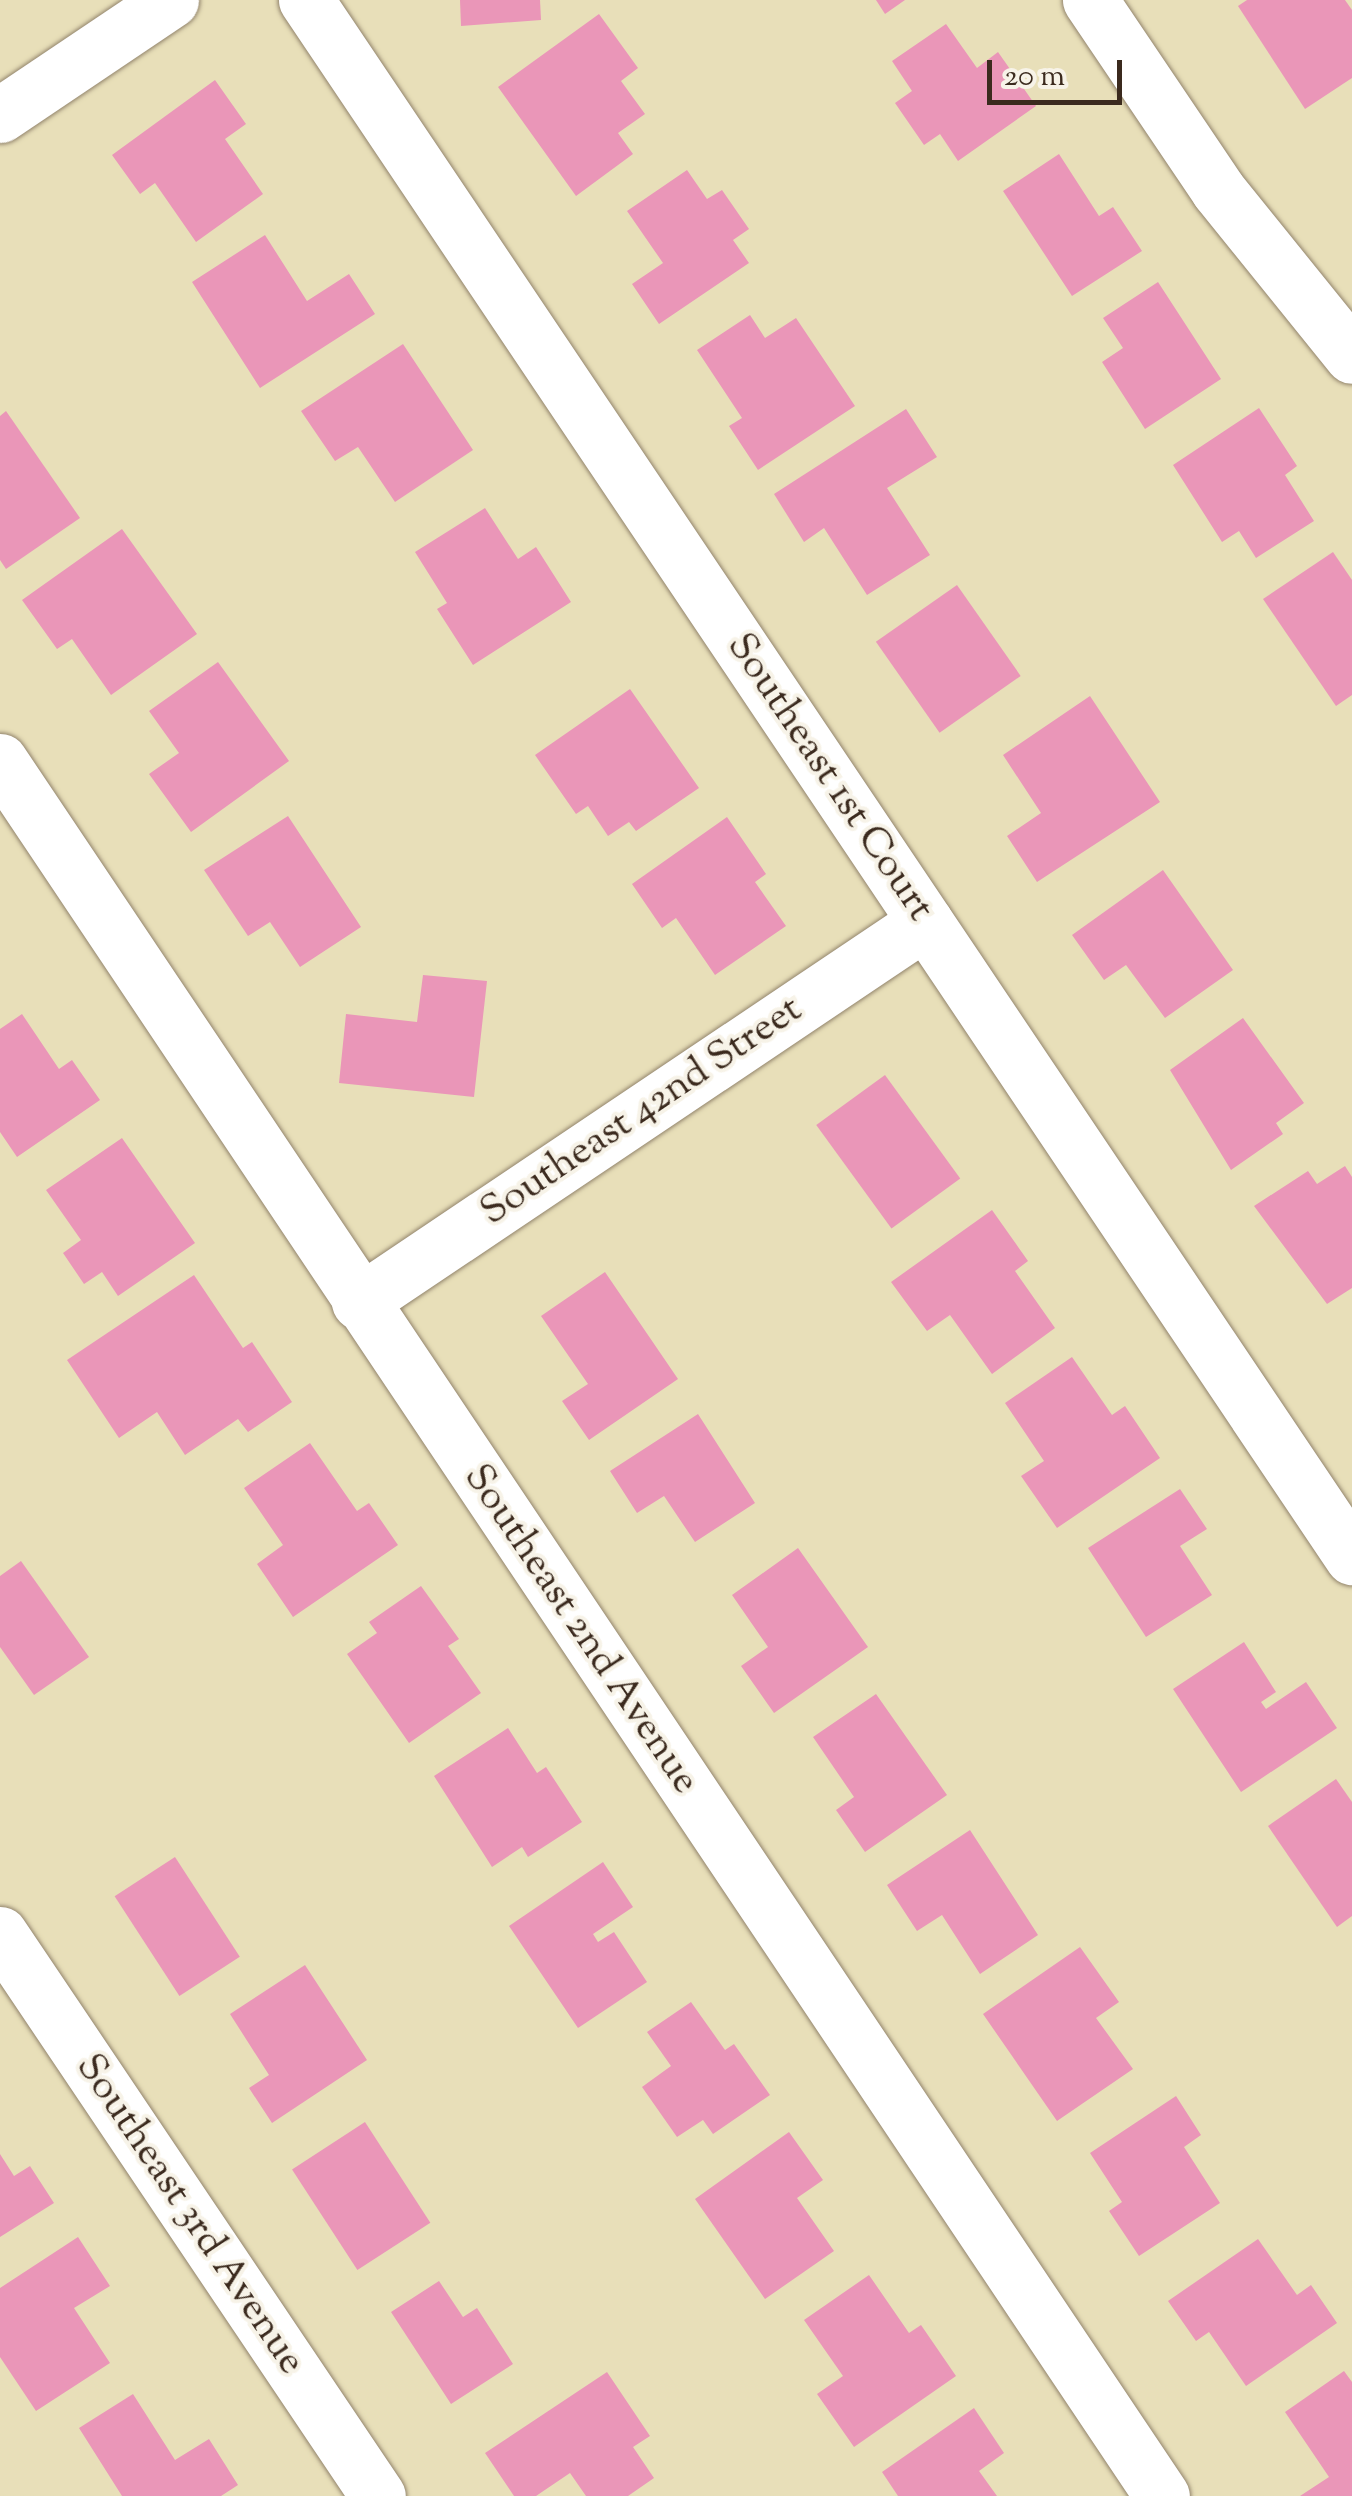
<!DOCTYPE html>
<style>
body{margin:0}
#map{position:relative;width:1352px;height:2496px;overflow:hidden;background:#e8dfb9;font-family:"Sorts Mill Goudy",serif}
div>[style]{position:absolute}
.building>*{inset:0;background:#ea96b8;transform-origin:0 0}
.roads{filter:drop-shadow(0 0 2px #92846c) drop-shadow(0 0 2px #92846c)}
.street>*{height:55px;margin:-27.5px;padding:0 27.5px;transform-origin:27.5px;border-radius:27.5px;background:#fff}
span{translate:-50% -50%;white-space:nowrap;text-align:center;line-height:1.15;-webkit-text-stroke:8px #f7f3e8;paint-order:stroke}
.street-label{font-size:40px;color:#3b2a1e}
.scale{position:absolute;left:987px;top:60px;width:135px;height:45px;box-sizing:border-box;border:5px solid #3b2a1e;border-top:0;padding-left:12px;font-size:30px;line-height:35px;white-space:nowrap;color:#3b2a1e;-webkit-text-stroke:8px #f7f3e8;paint-order:stroke}
</style>
<div id="map">
<div class="building">
<div style="clip-path:polygon(460px 0,540px 0,541px 20px,461px 26px)"></div>
<div style="clip-path:polygon(876px 0,905px 0,885px 14px)"></div>
<div style="clip-path:polygon(1247px 0,1345px 0,1352px 10px,1352px 78px,1305px 109px,1238px 6px)"></div>
<div style="clip-path:polygon(599px 14px,638px 68px,621px 81px,645px 114px,618px 133px,633px 154px,576px 196px,498px 87px)"></div>
<div style="clip-path:polygon(946px 24px,977px 68px,998px 52px,1036px 106px,958px 161px,940px 134px,924px 145px,895px 103px,912px 91px,892px 61px)"></div>
<div style="clip-path:polygon(215px 80px,246px 124px,225px 139px,263px 194px,196px 242px,155px 183px,140px 194px,112px 155px)"></div>
<div style="clip-path:polygon(1059px 154px,1099px 216px,1113px 207px,1142px 251px,1072px 296px,1003px 191px)"></div>
<div style="clip-path:polygon(687px 170px,707px 199px,722px 190px,749px 229px,733px 240px,749px 263px,659px 324px,632px 284px,663px 263px,627px 211px)"></div>
<div style="clip-path:polygon(265px 235px,307px 301px,349px 274px,375px 314px,260px 388px,192px 282px)"></div>
<div style="clip-path:polygon(1158px 282px,1221px 379px,1145px 429px,1102px 362px,1123px 348px,1103px 318px)"></div>
<div style="clip-path:polygon(750px 315px,765px 338px,796px 318px,855px 406px,758px 470px,729px 426px,742px 418px,697px 350px)"></div>
<div style="clip-path:polygon(403px 344px,473px 450px,395px 502px,358px 447px,335px 461px,301px 411px)"></div>
<div style="clip-path:polygon(1259px 408px,1297px 466px,1285px 475px,1314px 521px,1256px 558px,1239px 531px,1222px 542px,1173px 465px)"></div>
<div style="clip-path:polygon(906px 409px,937px 457px,887px 488px,930px 555px,867px 595px,824px 528px,804px 542px,774px 494px)"></div>
<div style="clip-path:polygon(6px 411px,80px 518px,6px 569px,0 560px,0 416px)"></div>
<div style="clip-path:polygon(485px 508px,518px 559px,536px 547px,571px 602px,473px 665px,437px 609px,447px 603px,415px 552px)"></div>
<div style="clip-path:polygon(122px 529px,197px 634px,111px 695px,72px 639px,57px 649px,22px 600px)"></div>
<div style="clip-path:polygon(1333px 552px,1352px 580px,1352px 695px,1336px 706px,1263px 599px)"></div>
<div style="left:957px;top:585px;width:111px;height:99px;rotate:55deg"></div>
<div style="clip-path:polygon(218px 662px,289px 761px,191px 832px,149px 774px,179px 753px,149px 711px)"></div>
<div style="clip-path:polygon(630px 689px,699px 788px,636px 831px,629px 822px,608px 836px,588px 806px,576px 814px,535px 755px)"></div>
<div style="clip-path:polygon(1090px 696px,1160px 802px,1037px 882px,1007px 836px,1041px 813px,1003px 755px)"></div>
<div style="clip-path:polygon(288px 816px,361px 927px,300px 967px,270px 922px,248px 936px,204px 870px)"></div>
<div style="clip-path:polygon(727px 817px,766px 874px,755px 882px,786px 926px,715px 975px,676px 918px,662px 928px,632px 884px)"></div>
<div style="clip-path:polygon(1163px 870px,1233px 970px,1165px 1018px,1126px 965px,1104px 980px,1072px 935px)"></div>
<div style="clip-path:polygon(423px 975px,487px 981px,474px 1097px,339px 1083px,346px 1014px,417px 1022px)"></div>
<div style="clip-path:polygon(22px 1014px,59px 1069px,72px 1060px,100px 1100px,17px 1157px,0 1132px,0 1029px)"></div>
<div style="clip-path:polygon(1243px 1018px,1304px 1103px,1276px 1123px,1283px 1134px,1231px 1170px,1170px 1070px)"></div>
<div style="left:885px;top:1075px;width:128px;height:85px;rotate:54deg"></div>
<div style="clip-path:polygon(122px 1138px,195px 1243px,118px 1296px,102px 1272px,84px 1284px,63px 1253px,81px 1240px,46px 1190px)"></div>
<div style="clip-path:polygon(1345px 1166px,1352px 1177px,1352px 1288px,1327px 1304px,1254px 1206px,1308px 1171px,1317px 1184px)"></div>
<div style="clip-path:polygon(992px 1210px,1028px 1261px,1015px 1271px,1055px 1328px,992px 1374px,950px 1315px,927px 1331px,891px 1282px)"></div>
<div style="clip-path:polygon(605px 1272px,678px 1379px,589px 1440px,562px 1401px,588px 1384px,541px 1316px)"></div>
<div style="clip-path:polygon(194px 1275px,243px 1348px,252px 1342px,292px 1402px,248px 1432px,238px 1419px,185px 1455px,157px 1412px,119px 1438px,67px 1360px)"></div>
<div style="clip-path:polygon(1072px 1357px,1112px 1415px,1125px 1406px,1160px 1458px,1057px 1528px,1021px 1476px,1044px 1461px,1005px 1403px)"></div>
<div style="clip-path:polygon(698px 1414px,755px 1503px,695px 1542px,664px 1496px,637px 1513px,610px 1471px)"></div>
<div style="clip-path:polygon(310px 1443px,357px 1511px,369px 1503px,398px 1545px,293px 1617px,257px 1564px,283px 1545px,244px 1488px)"></div>
<div style="clip-path:polygon(1180px 1489px,1207px 1529px,1180px 1546px,1212px 1595px,1146px 1637px,1088px 1548px)"></div>
<div style="clip-path:polygon(798px 1548px,868px 1647px,774px 1713px,741px 1666px,768px 1647px,732px 1595px)"></div>
<div style="clip-path:polygon(21px 1561px,89px 1657px,34px 1695px,0 1647px,0 1576px)"></div>
<div style="clip-path:polygon(421px 1586px,459px 1639px,448px 1646px,481px 1693px,409px 1743px,347px 1654px,377px 1633px,369px 1622px)"></div>
<div style="clip-path:polygon(1244px 1642px,1276px 1692px,1261px 1702px,1266px 1709px,1306px 1682px,1337px 1728px,1241px 1792px,1173px 1689px)"></div>
<div style="clip-path:polygon(876px 1694px,947px 1795px,865px 1852px,836px 1810px,854px 1797px,813px 1737px)"></div>
<div style="clip-path:polygon(508px 1728px,537px 1773px,546px 1767px,582px 1822px,528px 1857px,522px 1847px,492px 1867px,434px 1776px)"></div>
<div style="clip-path:polygon(1336px 1779px,1352px 1802px,1352px 1916px,1337px 1927px,1268px 1826px)"></div>
<div style="clip-path:polygon(970px 1830px,1038px 1935px,980px 1974px,942px 1915px,917px 1931px,887px 1885px)"></div>
<div style="left:175px;top:1857px;width:119px;height:72px;rotate:57deg"></div>
<div style="clip-path:polygon(603px 1862px,633px 1907px,593px 1934px,598px 1942px,614px 1932px,647px 1982px,578px 2028px,509px 1926px)"></div>
<div style="clip-path:polygon(1080px 1947px,1119px 2002px,1096px 2018px,1133px 2069px,1057px 2121px,983px 2014px)"></div>
<div style="clip-path:polygon(305px 1965px,367px 2060px,272px 2123px,249px 2088px,269px 2075px,230px 2014px)"></div>
<div style="clip-path:polygon(691px 2002px,725px 2050px,734px 2044px,770px 2095px,713px 2134px,703px 2120px,677px 2137px,642px 2087px,671px 2066px,647px 2032px)"></div>
<div style="clip-path:polygon(1176px 2096px,1201px 2135px,1184px 2147px,1220px 2203px,1139px 2256px,1109px 2211px,1122px 2202px,1090px 2153px)"></div>
<div style="left:365px;top:2122px;width:120px;height:87px;rotate:57deg"></div>
<div style="clip-path:polygon(789px 2132px,823px 2180px,797px 2198px,834px 2251px,765px 2299px,695px 2199px)"></div>
<div style="clip-path:polygon(0 2154px,14px 2176px,30px 2166px,54px 2203px,0 2237px)"></div>
<div style="clip-path:polygon(78px 2237px,110px 2286px,74px 2308px,110px 2363px,36px 2411px,0 2357px,0 2288px)"></div>
<div style="clip-path:polygon(1258px 2239px,1297px 2295px,1311px 2285px,1337px 2323px,1246px 2386px,1209px 2332px,1196px 2341px,1168px 2301px)"></div>
<div style="clip-path:polygon(869px 2275px,909px 2333px,921px 2325px,956px 2376px,854px 2447px,817px 2394px,843px 2376px,804px 2320px)"></div>
<div style="clip-path:polygon(439px 2281px,463px 2317px,477px 2308px,513px 2364px,451px 2404px,391px 2312px)"></div>
<div style="clip-path:polygon(1344px 2371px,1352px 2382px,1352px 2496px,1300px 2496px,1329px 2477px,1285px 2412px)"></div>
<div style="clip-path:polygon(607px 2372px,650px 2436px,633px 2447px,654px 2478px,628px 2496px,586px 2496px,570px 2473px,536px 2496px,514px 2496px,485px 2453px)"></div>
<div style="clip-path:polygon(133px 2394px,175px 2460px,209px 2439px,238px 2485px,221px 2496px,122px 2496px,79px 2428px)"></div>
<div style="clip-path:polygon(974px 2408px,1004px 2453px,979px 2471px,997px 2496px,898px 2496px,882px 2472px)"></div>
</div>
<div class="roads">
<div class="street">
<div style="left:306px;top:0;width:1876px;rotate:56.11deg"></div>
<div style="left:1090px;top:0;width:229px;rotate:56deg"></div>
<div style="left:1218px;top:190px;width:213px;rotate:51.1deg"></div>
<div style="left:0;top:115px;width:206px;rotate:-33.9deg"></div>
<div style="left:0;top:761px;width:2088px;rotate:56.19deg"></div>
<div style="left:359px;top:1302px;width:682px;rotate:-33.88deg"></div>
<div style="left:0;top:1934px;width:677px;rotate:56.08deg"></div>
</div>
</div>
<div class="street-label">
<span style="left:829px;top:778px;rotate:56deg">Southeast 1st Court</span>
<span style="left:642px;top:1112px;rotate:-34deg">Southeast 42nd Street</span>
<span style="left:580px;top:1630px;rotate:56deg">Southeast 2nd Avenue</span>
<span style="left:189px;top:2215px;rotate:56deg">Southeast 3rd Avenue</span>
</div>
<div class="scale">20 m</div>
</div>
